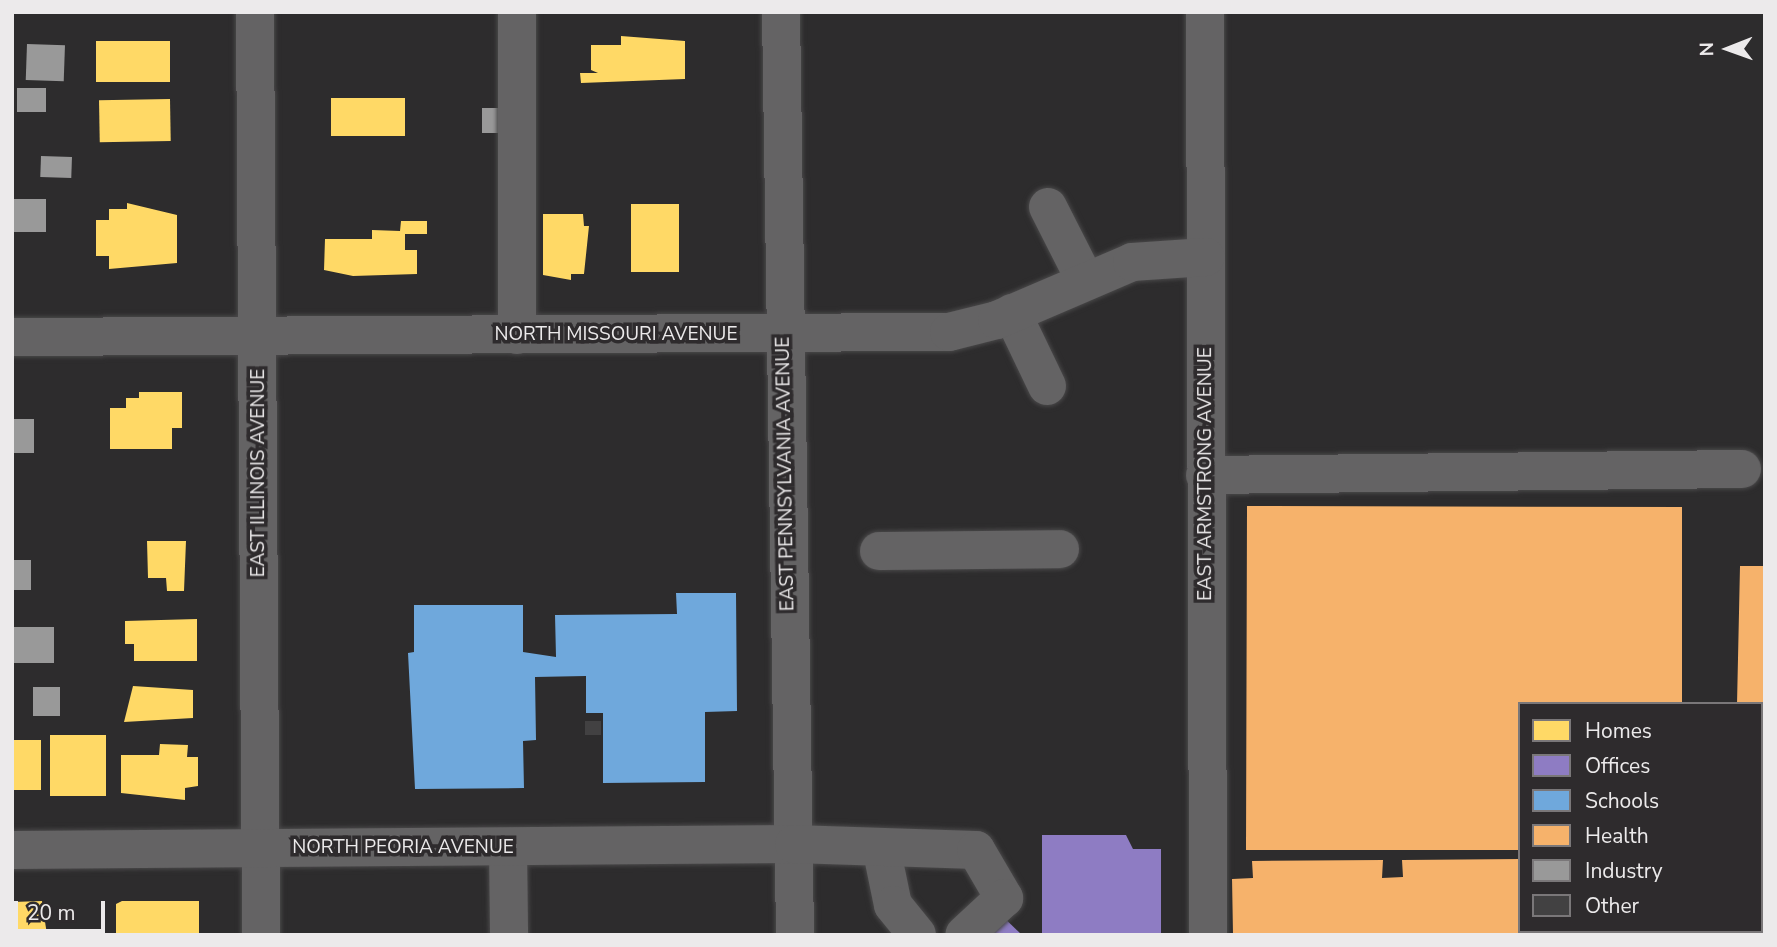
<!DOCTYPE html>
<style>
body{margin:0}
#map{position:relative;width:1777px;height:947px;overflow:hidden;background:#2d2c2d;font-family:"Nunito Sans",sans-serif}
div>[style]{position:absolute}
.homes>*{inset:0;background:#ffd966;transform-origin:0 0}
.offices>*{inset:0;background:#8e7cc3}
.schools>*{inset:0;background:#6fa8dc}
.health>*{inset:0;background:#f6b26b}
.industry>*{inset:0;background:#999;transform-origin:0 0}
.building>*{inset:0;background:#424142;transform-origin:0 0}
.roads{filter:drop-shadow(0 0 2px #494849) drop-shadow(0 0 2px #494849)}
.minor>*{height:38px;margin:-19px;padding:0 19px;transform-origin:19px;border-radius:19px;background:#646364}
span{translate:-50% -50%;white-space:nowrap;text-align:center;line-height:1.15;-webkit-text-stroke:7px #2e2b2d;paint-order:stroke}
.street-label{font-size:19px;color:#eceaeb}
.frame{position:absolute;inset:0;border:14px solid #eceaeb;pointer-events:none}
.legend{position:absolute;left:1518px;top:702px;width:245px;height:231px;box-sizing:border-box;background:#2e2b2d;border:2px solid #7a7779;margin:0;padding:9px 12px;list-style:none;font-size:21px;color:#eceaeb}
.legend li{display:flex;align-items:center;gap:14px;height:35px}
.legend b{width:35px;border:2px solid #7a7779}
.north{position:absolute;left:1693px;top:14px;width:70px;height:70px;-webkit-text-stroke:5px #2e2b2d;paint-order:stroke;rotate:269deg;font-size:19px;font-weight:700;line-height:28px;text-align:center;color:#eceaeb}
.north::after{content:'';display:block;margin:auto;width:24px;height:32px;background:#eceaeb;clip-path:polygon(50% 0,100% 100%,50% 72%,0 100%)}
.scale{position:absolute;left:14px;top:901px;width:91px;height:32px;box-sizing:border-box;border:4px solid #eceaeb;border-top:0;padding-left:9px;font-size:21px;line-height:24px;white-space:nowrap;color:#eceaeb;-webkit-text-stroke:5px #2e2b2d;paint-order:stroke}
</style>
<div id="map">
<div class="homes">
<div style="clip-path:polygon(621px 36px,685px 41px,685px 79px,581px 83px,580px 73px,598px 73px,591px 70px,591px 45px,621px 45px)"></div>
<div style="left:96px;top:41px;width:74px;height:41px"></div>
<div style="left:331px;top:98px;width:74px;height:38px"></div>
<div style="left:170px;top:99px;width:42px;height:71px;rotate:89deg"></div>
<div style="clip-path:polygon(127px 203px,177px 215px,177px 263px,109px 269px,109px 256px,96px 256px,96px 220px,109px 220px,109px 209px,127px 209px)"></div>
<div style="left:631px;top:204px;width:48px;height:68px"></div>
<div style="clip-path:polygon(543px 214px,583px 214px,584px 226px,589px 226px,584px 274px,571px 274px,571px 280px,543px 275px)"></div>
<div style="clip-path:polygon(401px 221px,427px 221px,427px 234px,405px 234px,405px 250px,417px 250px,417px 274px,353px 276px,324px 270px,325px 239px,372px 239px,372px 230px,400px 231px)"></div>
<div style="clip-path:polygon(139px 392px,182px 392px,182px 428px,172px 428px,172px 449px,110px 449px,110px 408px,126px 408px,126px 398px,139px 398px)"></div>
<div style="clip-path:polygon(147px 541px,186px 541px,184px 591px,167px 591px,166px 578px,148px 578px)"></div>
<div style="clip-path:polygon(197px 619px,197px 661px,134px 661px,134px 644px,125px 644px,125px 621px)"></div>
<div style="clip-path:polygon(133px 686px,193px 690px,193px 718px,124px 722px)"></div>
<div style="left:50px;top:735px;width:56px;height:61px"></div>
<div style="left:13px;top:740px;width:28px;height:50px"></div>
<div style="clip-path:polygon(160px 744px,188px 745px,187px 757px,198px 757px,198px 786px,185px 788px,185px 800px,121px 793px,121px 755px,159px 755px)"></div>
<div style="clip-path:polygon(42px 901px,47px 935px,12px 935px,12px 902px)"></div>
<div style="clip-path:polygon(122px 901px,199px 901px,199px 935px,116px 935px,116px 904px)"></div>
</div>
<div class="offices">
<div style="clip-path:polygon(1042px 835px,1126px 835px,1133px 849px,1161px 849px,1161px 935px,1042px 935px)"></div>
<div style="clip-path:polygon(993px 907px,1022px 935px,982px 935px)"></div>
</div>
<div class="schools">
<div style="clip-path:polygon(676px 593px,736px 593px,737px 711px,705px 712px,705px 782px,603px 783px,603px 713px,586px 713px,586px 676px,535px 677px,536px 740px,523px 741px,524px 788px,415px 789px,408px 653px,414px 652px,414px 605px,523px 605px,523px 652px,556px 657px,555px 615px,677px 614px)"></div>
</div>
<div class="health">
<div style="clip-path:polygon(1247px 506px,1682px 507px,1682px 704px,1520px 704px,1520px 850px,1246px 850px)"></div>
<div style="clip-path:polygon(1740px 566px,1765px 566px,1765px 753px,1761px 704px,1737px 704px)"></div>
<div style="clip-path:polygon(1520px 859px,1520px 931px,1531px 935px,1233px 935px,1232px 879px,1253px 878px,1252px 861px,1383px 860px,1382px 878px,1403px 877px,1402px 860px)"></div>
</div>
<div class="industry">
<div style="left:27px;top:44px;width:38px;height:36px;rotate:2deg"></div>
<div style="left:17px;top:88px;width:29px;height:24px"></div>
<div style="left:482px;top:108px;width:30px;height:25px"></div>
<div style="left:41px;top:156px;width:31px;height:21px;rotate:2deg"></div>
<div style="left:14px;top:199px;width:32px;height:33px"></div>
<div style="left:12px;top:419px;width:22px;height:34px"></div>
<div style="left:31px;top:560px;width:30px;height:19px;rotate:90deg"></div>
<div style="left:12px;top:627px;width:42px;height:36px"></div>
<div style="left:33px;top:687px;width:27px;height:29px"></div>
</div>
<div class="building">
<div style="left:585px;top:721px;width:16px;height:14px"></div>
</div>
<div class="roads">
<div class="minor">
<div style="left:255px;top:12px;width:923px;rotate:89.63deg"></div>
<div style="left:517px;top:12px;width:323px;rotate:90deg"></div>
<div style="left:781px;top:12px;width:923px;rotate:89.13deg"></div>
<div style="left:1205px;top:12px;width:923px;rotate:89.81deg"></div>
<div style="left:1048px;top:207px;width:82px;rotate:63.1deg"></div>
<div style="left:1012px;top:313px;width:81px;rotate:64.4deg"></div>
<div style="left:12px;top:337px;width:937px;rotate:-0.31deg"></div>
<div style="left:949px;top:332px;width:49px;rotate:-14deg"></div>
<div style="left:997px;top:320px;width:147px;rotate:-23.2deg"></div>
<div style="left:1132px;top:262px;width:74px;rotate:-3.9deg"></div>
<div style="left:1205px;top:475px;width:537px;rotate:-0.64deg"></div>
<div style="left:879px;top:551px;width:181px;rotate:-0.6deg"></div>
<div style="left:508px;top:847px;width:88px;rotate:89.3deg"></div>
<div style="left:881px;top:847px;width:59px;rotate:78.3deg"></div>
<div style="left:893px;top:905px;width:38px;rotate:51deg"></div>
<div style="left:12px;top:850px;width:782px;rotate:-0.44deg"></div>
<div style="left:794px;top:844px;width:182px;rotate:1.9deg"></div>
<div style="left:976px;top:850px;width:56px;rotate:59.7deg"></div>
<div style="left:1004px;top:898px;width:54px;rotate:137.2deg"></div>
<div style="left:1611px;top:931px;width:4px;rotate:90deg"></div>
<div style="left:1577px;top:935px;width:4px;rotate:-90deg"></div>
</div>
</div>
<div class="street-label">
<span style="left:616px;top:335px">NORTH MISSOURI AVENUE</span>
<span style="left:259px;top:473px;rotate:-90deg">EAST ILLINOIS AVENUE</span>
<span style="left:786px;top:474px;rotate:-91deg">EAST PENNSYLVANIA AVENUE</span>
<span style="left:1206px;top:474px;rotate:-90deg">EAST ARMSTRONG AVENUE</span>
<span style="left:403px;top:848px">NORTH PEORIA AVENUE</span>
</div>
<div class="frame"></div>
<ul class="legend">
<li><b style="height:19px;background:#ffd966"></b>Homes</li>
<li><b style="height:19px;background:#8e7cc3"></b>Offices</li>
<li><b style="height:19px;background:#6fa8dc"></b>Schools</li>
<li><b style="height:19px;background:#f6b26b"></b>Health</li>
<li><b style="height:19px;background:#999"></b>Industry</li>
<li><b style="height:19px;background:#424142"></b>Other</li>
</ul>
<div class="north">N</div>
<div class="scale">20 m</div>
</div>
